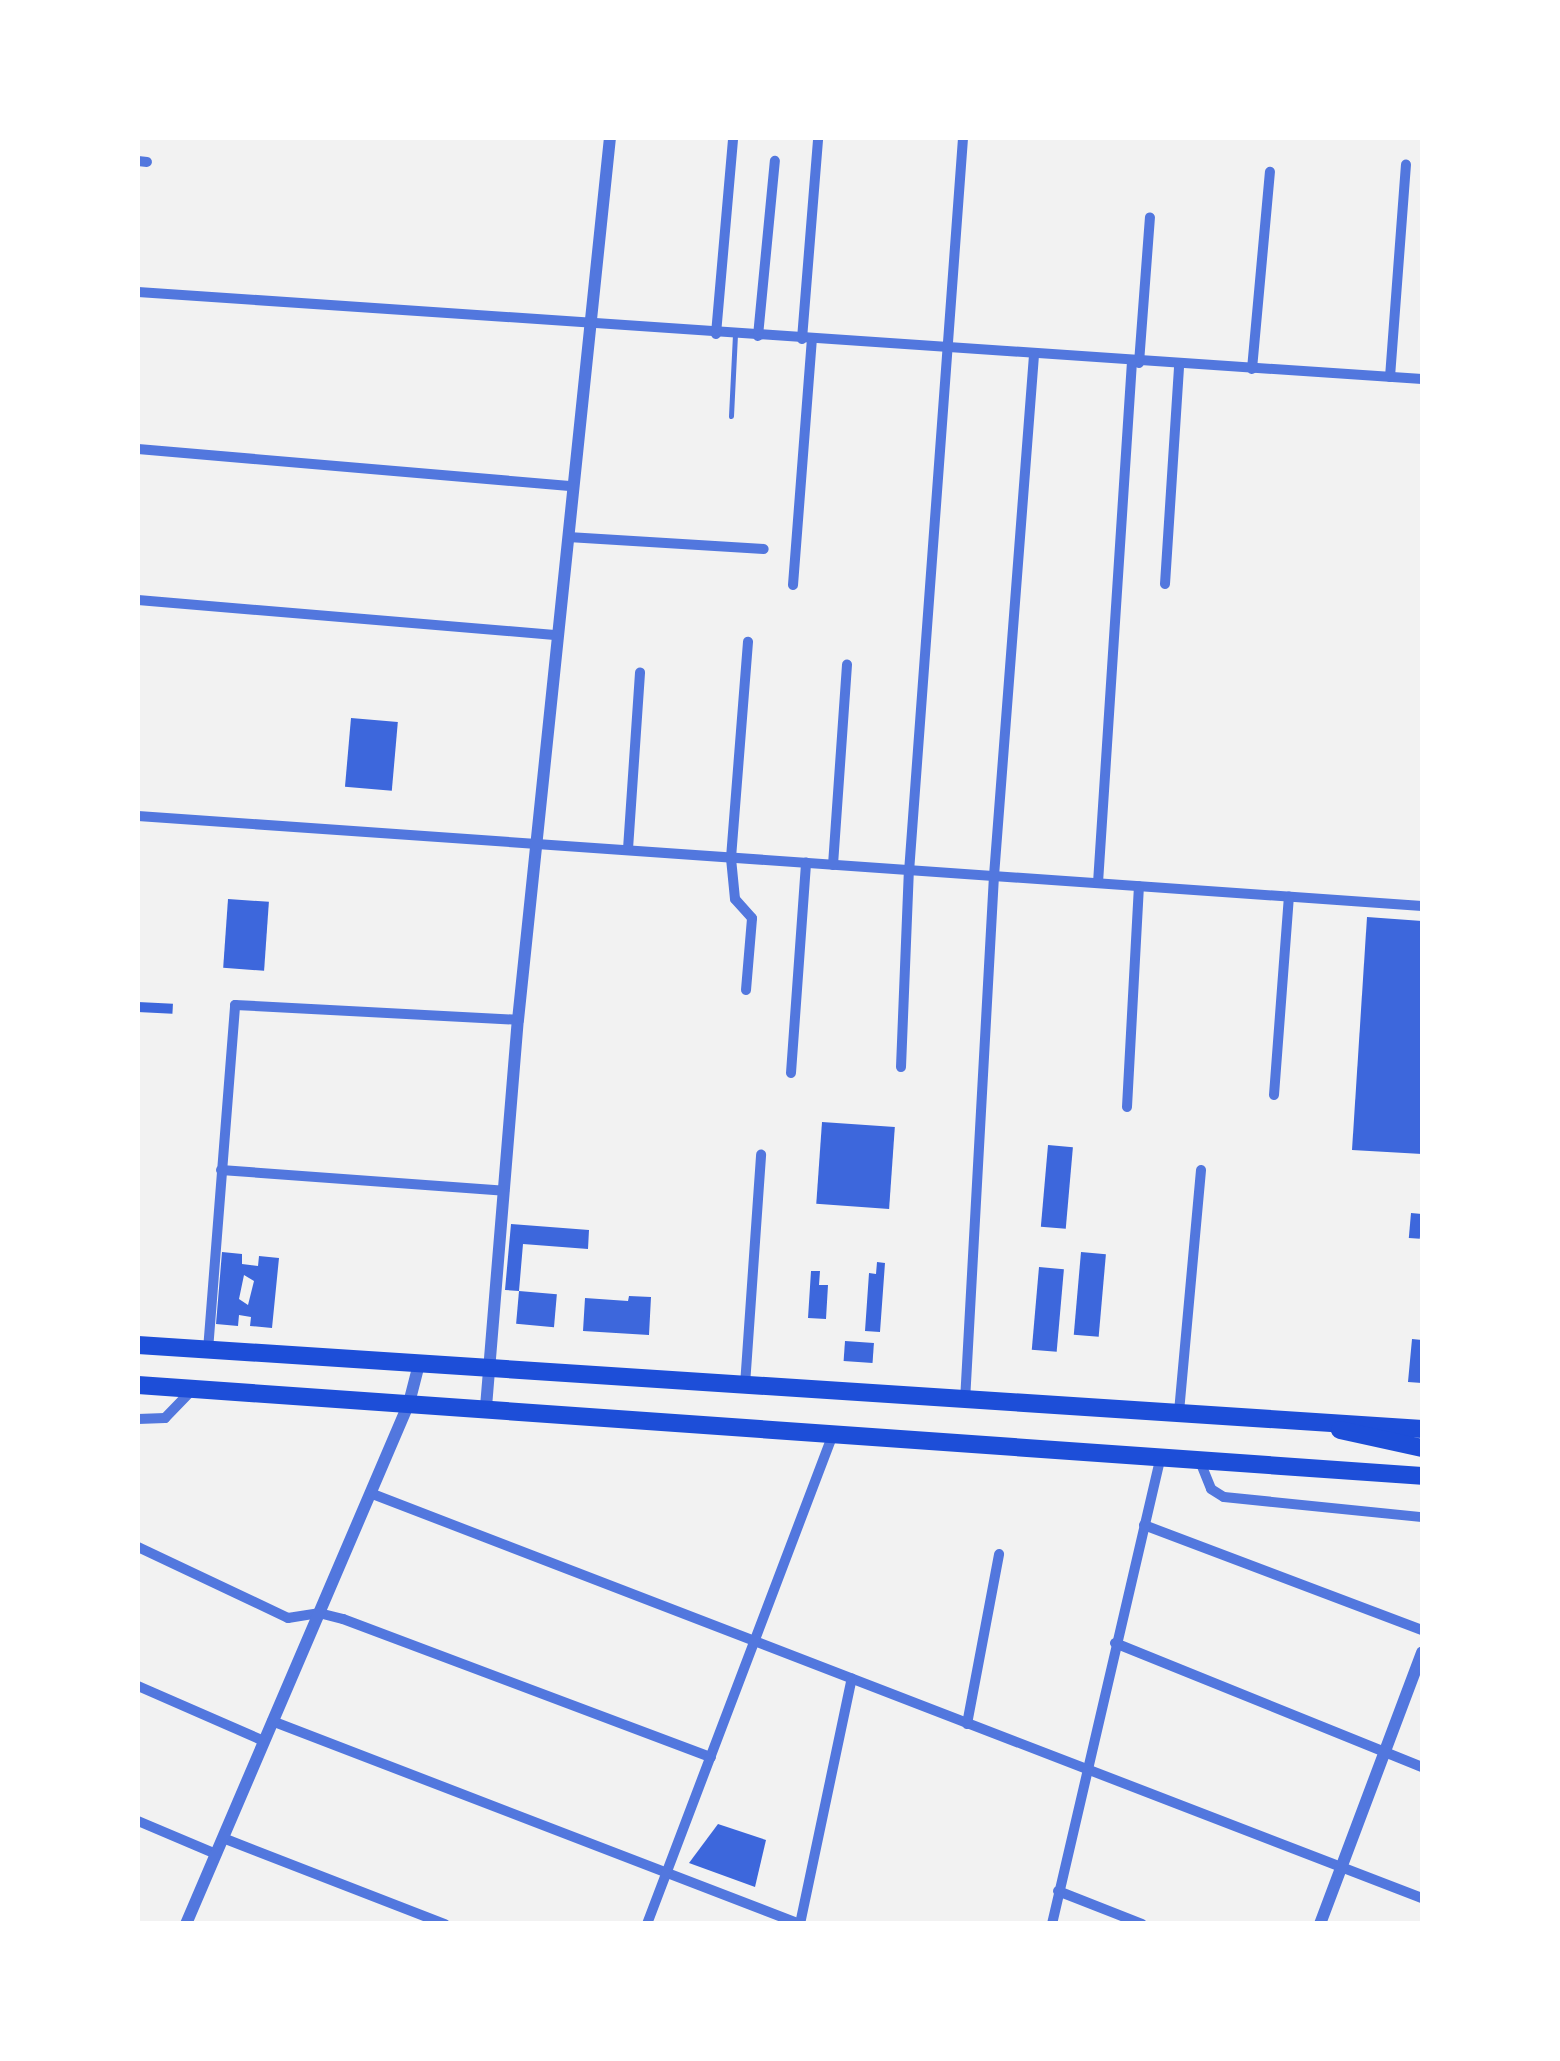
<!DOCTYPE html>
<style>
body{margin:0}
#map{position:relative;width:1560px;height:2061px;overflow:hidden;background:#f2f2f2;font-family:"IBM Plex Serif",serif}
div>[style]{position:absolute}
.building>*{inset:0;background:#3d67dc;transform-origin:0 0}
.service>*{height:5px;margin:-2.5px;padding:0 2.5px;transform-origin:2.5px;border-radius:2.5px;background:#5277de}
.minor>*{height:10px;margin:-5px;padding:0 5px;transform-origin:5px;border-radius:5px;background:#5277de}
.tertiary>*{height:12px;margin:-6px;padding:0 6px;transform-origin:6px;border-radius:6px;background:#5277de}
.primary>*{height:18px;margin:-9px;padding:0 9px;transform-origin:9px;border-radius:9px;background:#1d4ed8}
span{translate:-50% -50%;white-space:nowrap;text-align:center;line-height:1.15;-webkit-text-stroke:10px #fff;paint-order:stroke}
.frame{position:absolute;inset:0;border:140px solid #fff;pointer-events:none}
</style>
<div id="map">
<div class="building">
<div style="left:351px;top:718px;width:47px;height:69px;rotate:5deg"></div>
<div style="left:228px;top:899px;width:41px;height:69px;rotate:4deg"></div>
<div style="clip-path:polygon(1367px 917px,1422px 921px,1422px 1154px,1352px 1150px)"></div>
<div style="left:138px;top:1002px;width:35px;height:10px;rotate:3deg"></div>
<div style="left:822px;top:1122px;width:73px;height:82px;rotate:4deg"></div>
<div style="left:1048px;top:1145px;width:25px;height:82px;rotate:5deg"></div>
<div style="left:1411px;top:1213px;width:11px;height:25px;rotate:5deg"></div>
<div style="clip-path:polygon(511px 1224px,589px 1230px,588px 1249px,523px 1244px,519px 1291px,505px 1290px)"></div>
<div style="clip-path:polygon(evenodd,222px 1252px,242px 1254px,242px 1264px,258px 1266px,259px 1256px,279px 1258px,272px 1328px,250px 1326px,251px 1317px,239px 1315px,238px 1326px,216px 1324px,222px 1252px,244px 1275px,254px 1281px,248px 1305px,239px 1299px,244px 1275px)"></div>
<div style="left:1081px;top:1252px;width:25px;height:83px;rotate:5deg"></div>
<div style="clip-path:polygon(877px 1262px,885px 1263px,880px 1332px,865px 1331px,869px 1273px,876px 1274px)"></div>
<div style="left:1039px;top:1267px;width:25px;height:83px;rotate:5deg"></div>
<div style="clip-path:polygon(811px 1271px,820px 1271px,819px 1285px,828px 1285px,826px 1319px,808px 1318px)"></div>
<div style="left:519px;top:1291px;width:38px;height:33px;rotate:5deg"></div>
<div style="clip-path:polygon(629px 1296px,651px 1297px,649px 1335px,583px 1331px,585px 1298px,628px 1301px)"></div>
<div style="clip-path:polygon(1412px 1339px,1422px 1340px,1422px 1383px,1408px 1382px)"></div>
<div style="left:845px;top:1341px;width:29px;height:20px;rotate:4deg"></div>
<div style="clip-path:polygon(718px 1824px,766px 1840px,755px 1887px,689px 1863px)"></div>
</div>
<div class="service">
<div style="left:731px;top:416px;width:81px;rotate:-87.2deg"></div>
</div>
<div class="minor">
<div style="left:138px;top:161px;width:9px;rotate:6deg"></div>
<div style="left:138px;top:292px;width:1287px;rotate:3.88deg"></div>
<div style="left:716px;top:334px;width:197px;rotate:-85deg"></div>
<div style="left:758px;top:336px;width:176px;rotate:-84.5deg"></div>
<div style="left:802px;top:339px;width:202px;rotate:-85.4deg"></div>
<div style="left:1139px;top:363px;width:146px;rotate:-85.7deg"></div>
<div style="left:1252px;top:369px;width:198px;rotate:-84.8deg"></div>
<div style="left:1390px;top:377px;width:213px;rotate:-85.7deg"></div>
<div style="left:138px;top:449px;width:436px;rotate:4.9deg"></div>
<div style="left:568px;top:537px;width:196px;rotate:3.5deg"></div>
<div style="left:1165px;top:584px;width:219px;rotate:-86.3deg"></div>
<div style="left:793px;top:585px;width:246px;rotate:-85.6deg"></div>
<div style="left:138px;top:600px;width:421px;rotate:4.8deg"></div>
<div style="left:138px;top:816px;width:1287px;rotate:4.01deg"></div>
<div style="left:628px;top:849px;width:177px;rotate:-86.1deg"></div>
<div style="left:833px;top:865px;width:201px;rotate:-86deg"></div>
<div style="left:1098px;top:883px;width:522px;rotate:-86.27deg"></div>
<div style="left:746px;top:990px;width:72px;rotate:-85.2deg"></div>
<div style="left:752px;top:918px;width:25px;rotate:-132deg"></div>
<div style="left:735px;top:899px;width:41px;rotate:-95.6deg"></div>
<div style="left:731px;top:858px;width:217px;rotate:-85.5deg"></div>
<div style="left:901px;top:1067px;width:195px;rotate:-87.7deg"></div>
<div style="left:909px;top:872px;width:736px;rotate:-85.79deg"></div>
<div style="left:791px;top:1073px;width:211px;rotate:-85.9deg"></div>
<div style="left:1274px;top:1095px;width:199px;rotate:-85.7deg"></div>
<div style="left:1127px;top:1107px;width:221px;rotate:-86.9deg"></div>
<div style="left:221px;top:1170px;width:284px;rotate:4.2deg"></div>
<div style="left:208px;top:1350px;width:346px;rotate:-85.5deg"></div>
<div style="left:235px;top:1005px;width:283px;rotate:3deg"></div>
<div style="left:745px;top:1385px;width:231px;rotate:-86deg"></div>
<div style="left:965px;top:1401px;width:526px;rotate:-86.84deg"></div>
<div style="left:994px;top:876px;width:523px;rotate:-85.61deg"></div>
<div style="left:1179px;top:1412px;width:243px;rotate:-84.8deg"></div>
<div style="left:138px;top:1419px;width:27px;rotate:-2deg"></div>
<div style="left:165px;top:1418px;width:40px;rotate:-46deg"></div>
<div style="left:1199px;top:1459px;width:32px;rotate:68deg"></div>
<div style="left:1211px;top:1489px;width:15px;rotate:32deg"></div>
<div style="left:1224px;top:1497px;width:199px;rotate:5.8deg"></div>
<div style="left:370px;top:1493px;width:1127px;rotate:21.06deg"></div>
<div style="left:1144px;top:1525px;width:297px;rotate:20.7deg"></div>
<div style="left:138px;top:1547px;width:166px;rotate:25.3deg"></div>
<div style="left:288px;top:1618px;width:31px;rotate:-9deg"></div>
<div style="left:319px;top:1613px;width:25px;rotate:14deg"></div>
<div style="left:343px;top:1619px;width:393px;rotate:20.6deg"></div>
<div style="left:1115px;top:1643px;width:331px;rotate:22deg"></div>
<div style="left:138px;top:1686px;width:137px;rotate:23.6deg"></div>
<div style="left:272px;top:1721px;width:566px;rotate:21.03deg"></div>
<div style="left:800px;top:1924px;width:251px;rotate:-78.1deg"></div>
<div style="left:967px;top:1724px;width:173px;rotate:-79.3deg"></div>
<div style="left:138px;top:1821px;width:85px;rotate:22.9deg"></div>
<div style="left:223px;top:1838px;width:238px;rotate:21.2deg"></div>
<div style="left:1058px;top:1891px;width:90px;rotate:21.4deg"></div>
<div style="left:647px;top:1924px;width:524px;rotate:-69.21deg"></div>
<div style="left:1052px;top:1924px;width:481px;rotate:-76.9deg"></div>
</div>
<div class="tertiary">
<div style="left:486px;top:1407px;width:388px;rotate:-85.3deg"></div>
<div style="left:518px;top:1020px;width:887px;rotate:-84.05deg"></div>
<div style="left:186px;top:1924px;width:567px;rotate:-66.83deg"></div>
<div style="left:409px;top:1403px;width:40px;rotate:-75.6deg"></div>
<div style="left:1320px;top:1924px;width:290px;rotate:-69.4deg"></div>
</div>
<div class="primary">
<div style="left:138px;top:1345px;width:1287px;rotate:3.74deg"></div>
<div style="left:138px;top:1385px;width:1287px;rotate:4.05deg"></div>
<div style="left:1340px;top:1430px;width:84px;rotate:12.4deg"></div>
</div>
<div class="frame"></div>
</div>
